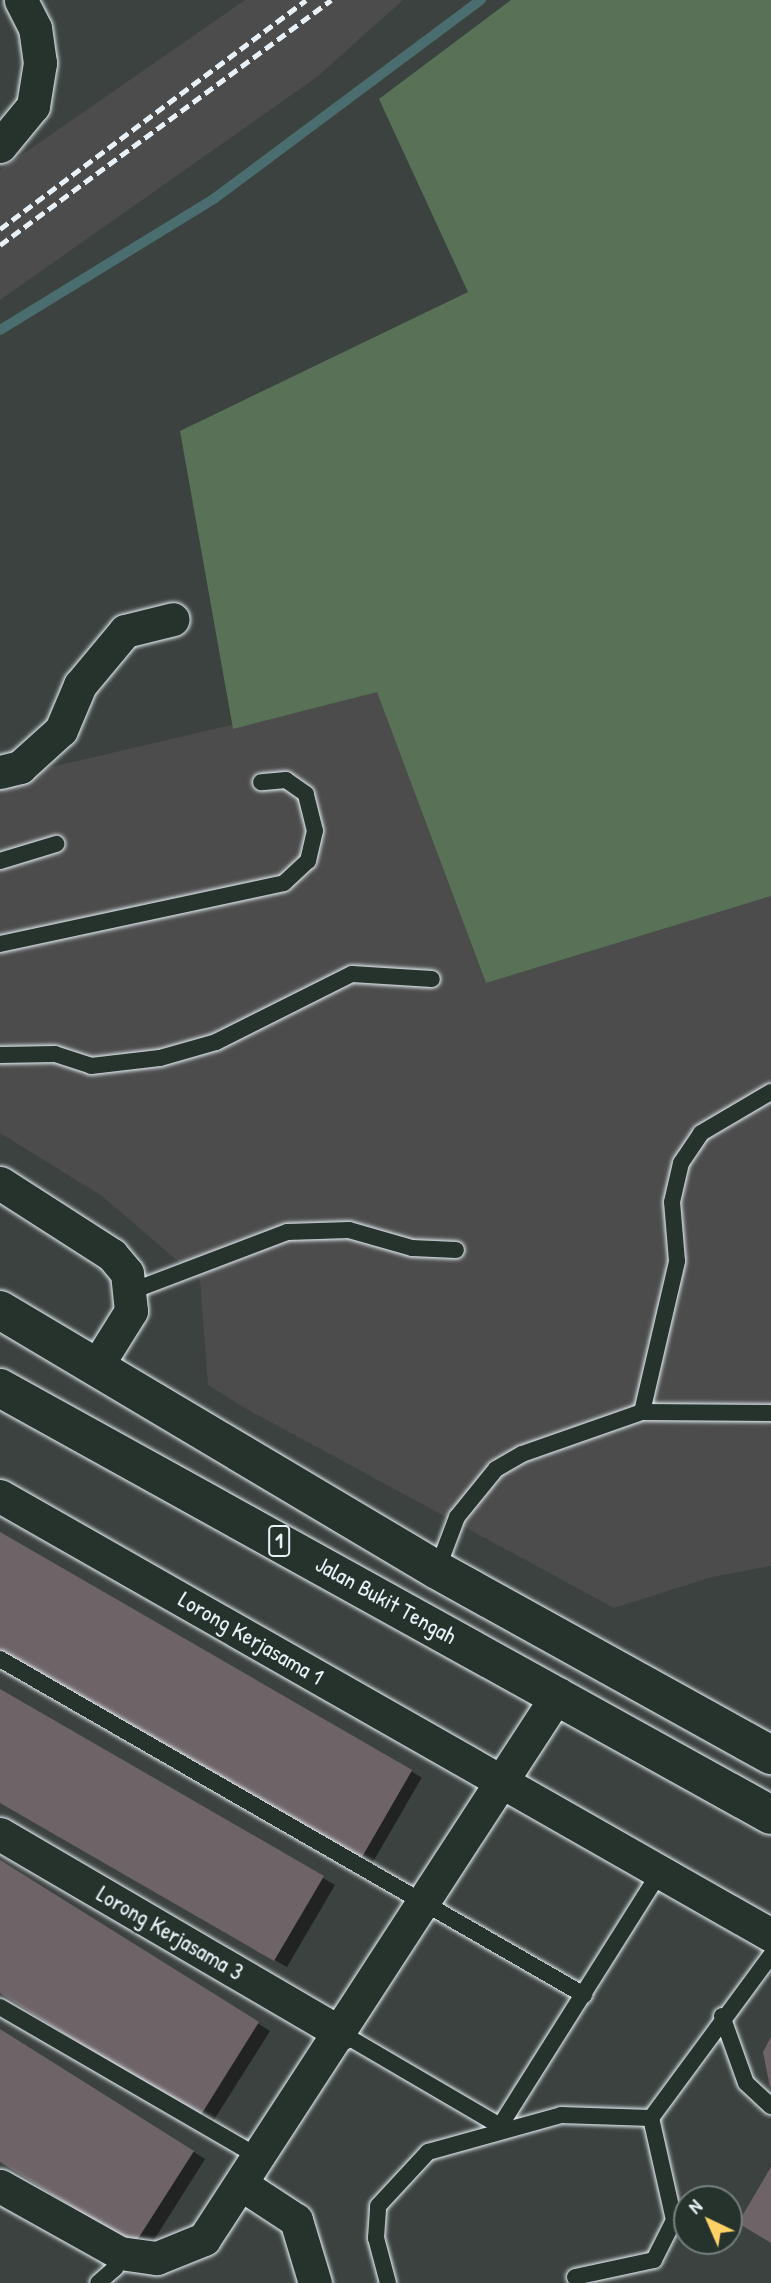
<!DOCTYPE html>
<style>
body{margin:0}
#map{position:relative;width:771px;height:2283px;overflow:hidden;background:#3c423f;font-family:"Patrick Hand",sans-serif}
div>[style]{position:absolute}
.built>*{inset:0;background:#4b4c4b}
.green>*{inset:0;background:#587157}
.shadow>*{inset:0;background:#0007;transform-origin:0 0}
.stream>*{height:10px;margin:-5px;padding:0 5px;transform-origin:5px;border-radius:5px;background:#4a6d70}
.building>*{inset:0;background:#6e6468;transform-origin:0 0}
.roads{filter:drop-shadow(0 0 2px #e8f1f8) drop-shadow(0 0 2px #e8f1f8)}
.service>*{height:16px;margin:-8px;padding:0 8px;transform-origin:8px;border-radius:8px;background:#26332d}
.minor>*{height:33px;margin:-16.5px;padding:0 16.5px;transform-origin:16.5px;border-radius:16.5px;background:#26332d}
.trunk>*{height:38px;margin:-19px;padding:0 19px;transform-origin:19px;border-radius:19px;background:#26332d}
.rail>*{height:5px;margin-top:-2.5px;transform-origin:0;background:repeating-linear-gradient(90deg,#e8f1f8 0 10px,transparent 0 15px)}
span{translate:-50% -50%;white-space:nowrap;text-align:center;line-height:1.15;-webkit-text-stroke:5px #26332d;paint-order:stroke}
.shield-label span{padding:2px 5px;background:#26332d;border:2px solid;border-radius:5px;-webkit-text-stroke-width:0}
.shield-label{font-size:21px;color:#e8f1f8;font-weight:700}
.street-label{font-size:23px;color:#e8f1f8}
.north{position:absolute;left:673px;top:2185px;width:70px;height:70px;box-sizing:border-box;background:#26332d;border:2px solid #747f7e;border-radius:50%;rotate:316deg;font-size:19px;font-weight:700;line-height:28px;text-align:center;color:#e8f1f8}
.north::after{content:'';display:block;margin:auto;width:24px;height:32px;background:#ffd166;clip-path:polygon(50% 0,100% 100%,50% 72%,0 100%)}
</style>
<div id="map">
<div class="built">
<div style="clip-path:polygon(245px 0,403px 0,317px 77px,0 300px,0 170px)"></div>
<div style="clip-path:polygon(377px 691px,486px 983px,771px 896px,771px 1566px,712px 1577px,614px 1608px,245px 1408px,208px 1385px,200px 1280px,102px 1196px,0 1133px,0 779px)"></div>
</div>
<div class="green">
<div style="clip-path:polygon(511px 0,771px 0,771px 896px,486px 983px,377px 692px,233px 729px,180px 431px,468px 292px,379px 99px)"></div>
</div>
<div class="shadow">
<div style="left:0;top:1534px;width:487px;height:110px;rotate:30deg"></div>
<div style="clip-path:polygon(0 1691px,335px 1885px,287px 1967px,0 1801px)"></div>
<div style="clip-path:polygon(0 1862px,270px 2031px,212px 2123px,0 1991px)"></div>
<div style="clip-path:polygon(0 2030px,205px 2159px,147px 2251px,0 2160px)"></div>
</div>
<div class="stream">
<div style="left:0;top:330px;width:252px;rotate:-31.5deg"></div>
<div style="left:215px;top:198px;width:332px;rotate:-36.7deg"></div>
</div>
<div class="building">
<div style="left:0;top:1532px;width:476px;height:114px;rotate:30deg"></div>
<div style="clip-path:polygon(0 1689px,324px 1876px,274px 1961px,0 1803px)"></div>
<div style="clip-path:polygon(0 1860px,259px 2022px,199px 2118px,0 1993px)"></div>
<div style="clip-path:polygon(0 2029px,194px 2151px,134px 2245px,0 2162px)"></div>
<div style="clip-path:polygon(771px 2037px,771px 2087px,770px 2087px,763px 2052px)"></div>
<div style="clip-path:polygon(771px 2167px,771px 2243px,738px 2223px)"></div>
</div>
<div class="roads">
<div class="service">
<div style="left:0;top:861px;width:59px;rotate:-16.9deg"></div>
<div style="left:0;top:944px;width:290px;rotate:-12.1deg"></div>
<div style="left:284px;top:883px;width:33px;rotate:-43deg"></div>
<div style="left:308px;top:861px;width:31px;rotate:-77deg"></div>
<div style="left:315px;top:831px;width:38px;rotate:-104deg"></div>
<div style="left:306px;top:794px;width:24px;rotate:-145deg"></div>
<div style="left:286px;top:780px;width:25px;rotate:175deg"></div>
<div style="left:0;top:1055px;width:55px;rotate:-1deg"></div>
<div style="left:55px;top:1054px;width:38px;rotate:18deg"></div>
<div style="left:91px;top:1066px;width:69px;rotate:-6.6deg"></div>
<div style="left:160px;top:1058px;width:58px;rotate:-15.9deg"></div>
<div style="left:216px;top:1042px;width:152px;rotate:-26.6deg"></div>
<div style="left:352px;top:974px;width:80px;rotate:3.6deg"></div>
<div style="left:132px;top:1291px;width:166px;rotate:-20.8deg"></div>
<div style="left:287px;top:1232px;width:62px;rotate:-1.8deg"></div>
<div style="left:349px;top:1230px;width:66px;rotate:15.9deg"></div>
<div style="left:412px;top:1248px;width:44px;rotate:2.6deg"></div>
<div style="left:642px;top:1412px;width:155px;rotate:-76.9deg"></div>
<div style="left:677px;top:1261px;width:59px;rotate:-94.8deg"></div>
<div style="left:672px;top:1202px;width:40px;rotate:-77deg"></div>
<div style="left:681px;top:1163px;width:36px;rotate:-56deg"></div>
<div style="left:701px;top:1133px;width:81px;rotate:-30.4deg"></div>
<div style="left:437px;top:1570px;width:57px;rotate:-69.3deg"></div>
<div style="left:457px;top:1517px;width:62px;rotate:-50.9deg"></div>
<div style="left:496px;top:1469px;width:30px;rotate:-30deg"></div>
<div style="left:522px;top:1454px;width:127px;rotate:-19.3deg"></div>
<div style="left:642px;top:1412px;width:129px;rotate:0.4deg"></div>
<div style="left:0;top:1659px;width:674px;rotate:29.91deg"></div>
<div style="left:0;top:2007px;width:301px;rotate:30.1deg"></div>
<div style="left:722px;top:2016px;width:71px;rotate:70.3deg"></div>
<div style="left:746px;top:2083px;width:34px;rotate:43deg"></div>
<div style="left:341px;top:2033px;width:184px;rotate:30.3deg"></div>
<div style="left:500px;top:2126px;width:300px;rotate:-57.8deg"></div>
<div style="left:575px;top:2277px;width:81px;rotate:-12.1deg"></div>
<div style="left:654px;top:2260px;width:45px;rotate:-63.4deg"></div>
<div style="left:674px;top:2220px;width:105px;rotate:-102.7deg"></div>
<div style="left:651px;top:2118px;width:202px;rotate:-53.6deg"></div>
<div style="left:98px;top:2283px;width:23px;rotate:-41deg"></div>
<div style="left:115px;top:2268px;width:16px;rotate:-72deg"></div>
<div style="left:388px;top:2283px;width:47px;rotate:-104.9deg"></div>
<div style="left:376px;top:2238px;width:32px;rotate:-86deg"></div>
<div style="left:378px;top:2206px;width:74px;rotate:-47.2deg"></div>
<div style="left:428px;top:2152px;width:138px;rotate:-15.5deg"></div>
<div style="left:561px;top:2115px;width:90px;rotate:1.9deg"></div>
</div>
<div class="minor">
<div style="left:0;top:146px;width:52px;rotate:-50.5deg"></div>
<div style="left:33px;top:106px;width:44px;rotate:-80.8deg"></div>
<div style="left:40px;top:63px;width:35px;rotate:-98deg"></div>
<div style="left:35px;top:28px;width:31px;rotate:-117deg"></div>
<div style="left:0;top:772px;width:21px;rotate:-14deg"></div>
<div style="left:20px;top:767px;width:55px;rotate:-42.1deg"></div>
<div style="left:61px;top:730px;width:49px;rotate:-67.1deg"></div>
<div style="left:80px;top:685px;width:70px;rotate:-50.2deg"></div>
<div style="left:125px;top:631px;width:49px;rotate:-14deg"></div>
<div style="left:0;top:1183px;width:133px;rotate:32.7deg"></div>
<div style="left:112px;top:1255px;width:23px;rotate:50deg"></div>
<div style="left:127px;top:1273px;width:38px;rotate:84deg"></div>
<div style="left:131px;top:1311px;width:66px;rotate:122deg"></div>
<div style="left:0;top:1496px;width:887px;rotate:29.66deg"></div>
<div style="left:0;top:1834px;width:395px;rotate:30.3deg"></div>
<div style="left:0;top:2186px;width:137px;rotate:29.2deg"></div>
<div style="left:120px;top:2253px;width:37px;rotate:8deg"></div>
<div style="left:157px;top:2258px;width:51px;rotate:-22deg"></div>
<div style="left:204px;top:2239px;width:650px;rotate:-56.99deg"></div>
<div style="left:244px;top:2186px;width:62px;rotate:33.2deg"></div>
<div style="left:296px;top:2220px;width:66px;rotate:73.2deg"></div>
</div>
<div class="trunk">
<div style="left:0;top:1310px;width:508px;rotate:30.75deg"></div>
<div style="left:437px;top:1570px;width:382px;rotate:29deg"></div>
<div style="left:0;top:1388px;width:881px;rotate:28.98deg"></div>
</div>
</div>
<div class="rail">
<div style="left:0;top:229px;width:382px;rotate:-36.8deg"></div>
<div style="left:0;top:245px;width:412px;rotate:-36.5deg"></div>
</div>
<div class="shield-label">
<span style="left:279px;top:1541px">1</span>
</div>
<div class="street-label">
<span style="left:386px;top:1600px;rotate:29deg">Jalan Bukit Tengah</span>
<span style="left:251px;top:1638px;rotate:30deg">Lorong Kerjasama 1</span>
<span style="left:170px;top:1933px;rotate:30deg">Lorong Kerjasama 3</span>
</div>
<div class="north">N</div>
</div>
